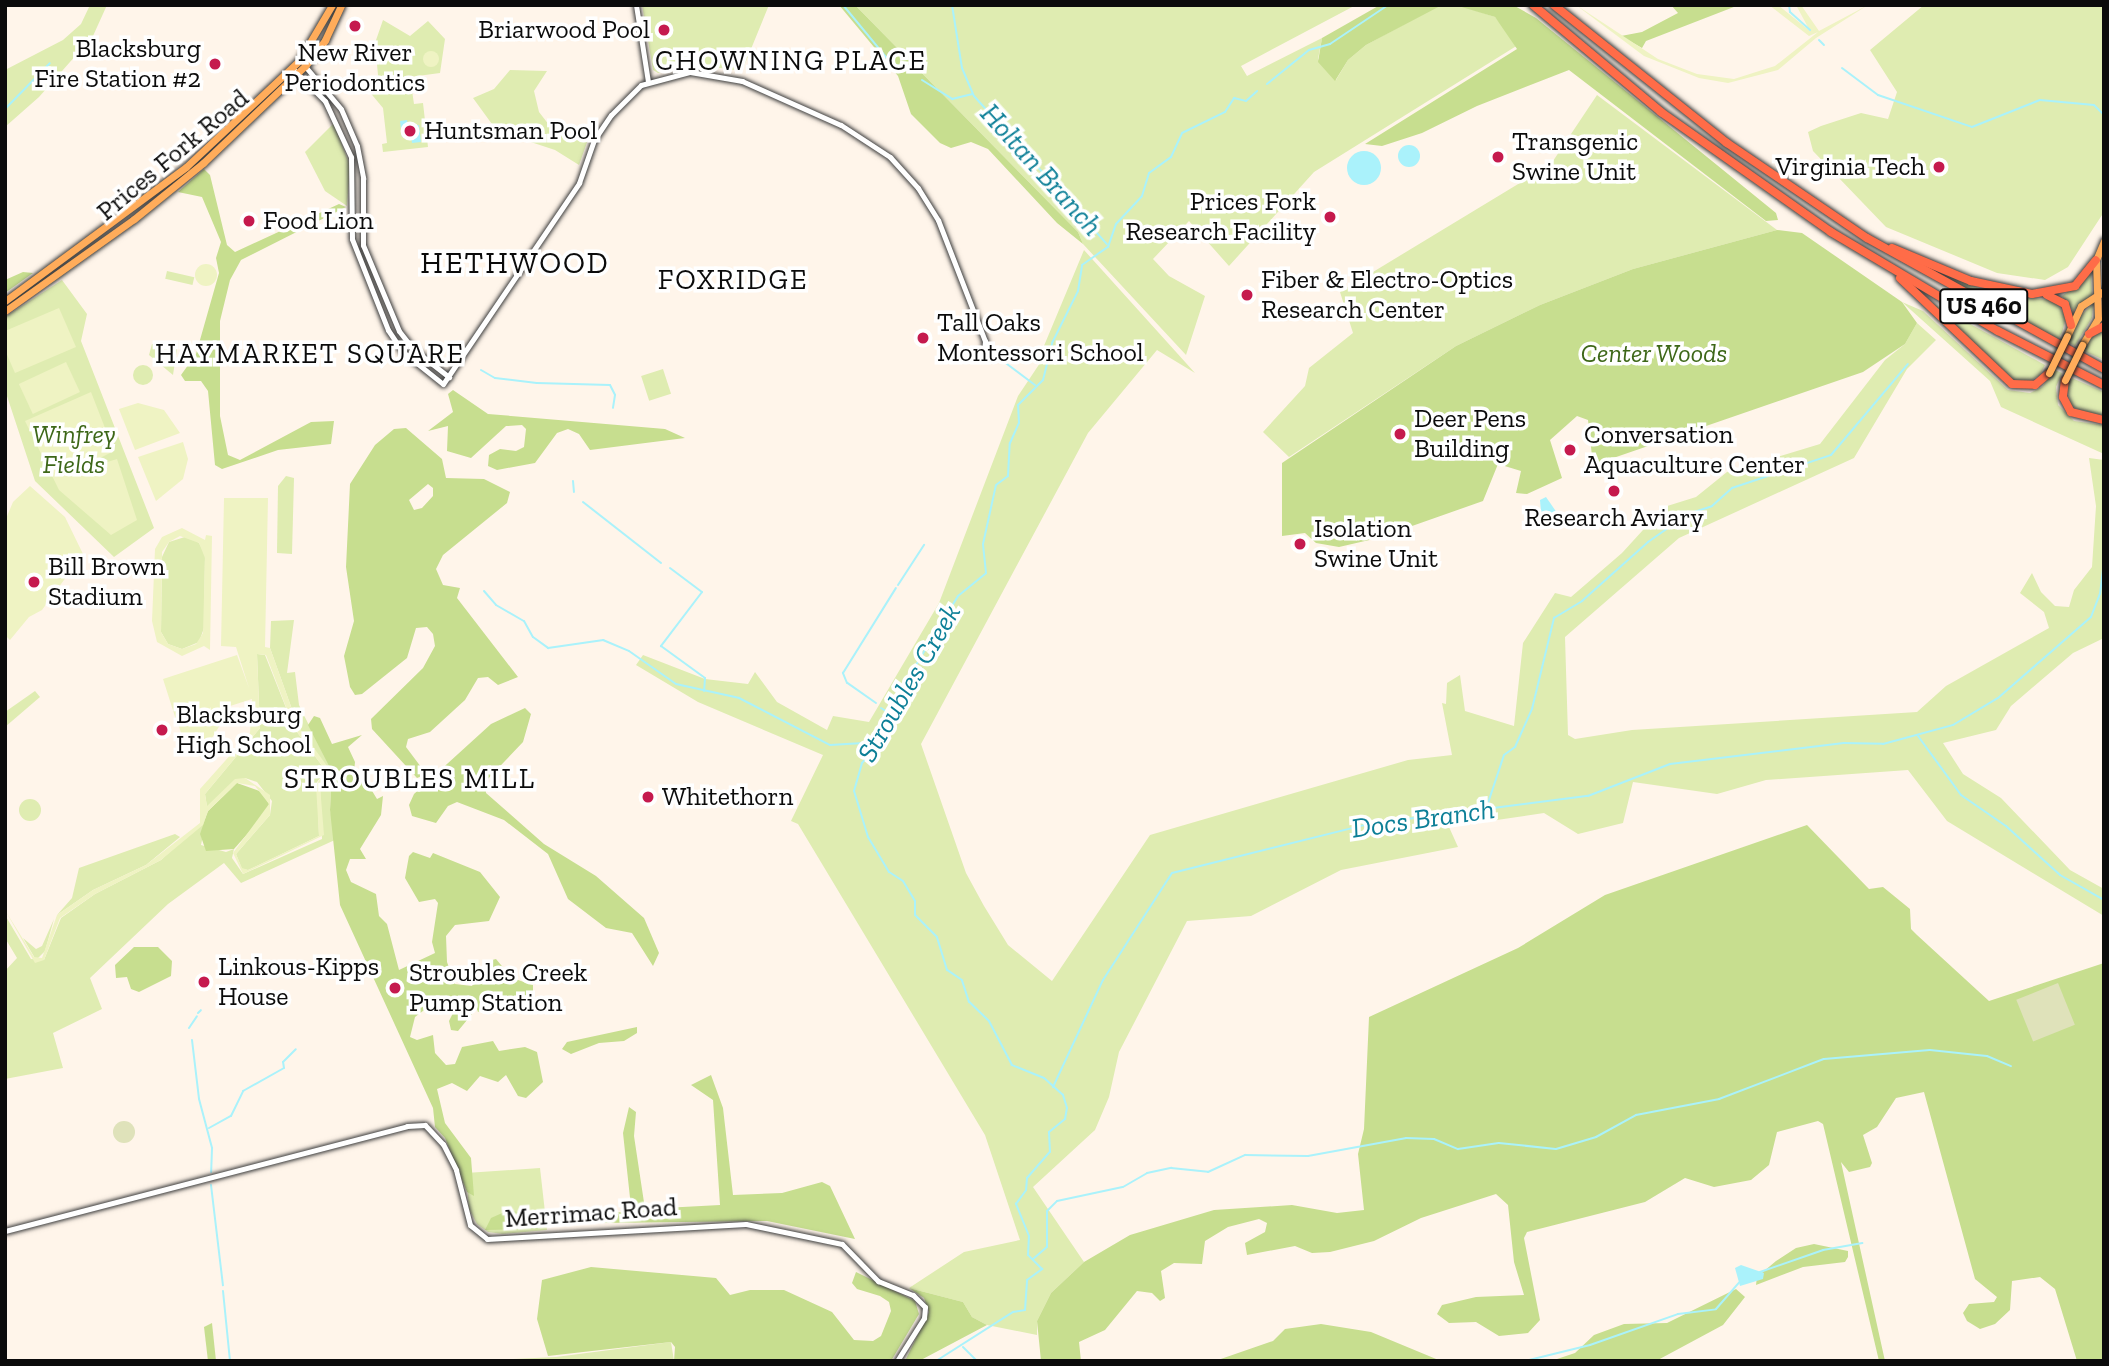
<!DOCTYPE html>
<style>
body{margin:0}
#map{position:relative;width:2109px;height:1366px;overflow:hidden;background:#fff5ea;font-family:"Zilla Slab",serif}
div>[style]{position:absolute}
.green>*{inset:0;background:#dfecb1;transform-origin:0 0}
.round{border-radius:50%}
.forest>*{inset:0;background:#c7de8f}
.cemetery>*{inset:0;background:#dfe2ba;transform-origin:0 0}
.pitch>*{inset:0;background:#eff3c3;transform-origin:0 0}
.water>*{inset:0;background:#aaf2fb}
.stream>*{height:2px;margin:-1px;padding:0 1px;transform-origin:1px;border-radius:1px;background:#aaf2fb}
.roads{filter:drop-shadow(0 0 2px #3e3e3e) drop-shadow(0 0 2px #3e3e3e)}
.minor>*{height:5px;margin:-2.5px;padding:0 2.5px;transform-origin:2.5px;border-radius:2.5px;background:#fff}
.major>*{height:7px;margin:-3.5px;padding:0 3.5px;transform-origin:3.5px;border-radius:3.5px;background:#ffac5a}
.highway>*{height:8px;margin:-4px;padding:0 4px;transform-origin:4px;border-radius:4px;background:#ff6c48}
.bridges{filter:drop-shadow(0 0 2px #1c1c1c) drop-shadow(0 0 2px #1c1c1c)}
.major-bridge>*{height:7px;margin:-3.5px;padding:0 3.5px;transform-origin:3.5px;border-radius:3.5px;background:#ffac5a}
.dots>*{width:19px;height:19px;translate:-50% -50%;box-sizing:border-box;border:4px solid #fff;border-radius:50%}
span{translate:-50% -50%;white-space:nowrap;text-align:center;line-height:1.15;-webkit-text-stroke:7px #fff;paint-order:stroke}
.shield-label span{padding:2px 5px;background:#fff;border:2px solid;border-radius:5px;-webkit-text-stroke-width:0}
.shield-label{font-size:24px;color:#0b0b0b;font-weight:700}
.poi-label{font-size:26px;color:#0b0b0b}
.right{translate:-100% -50%;text-align:right}
.left{translate:0 -50%;text-align:left}
.street-label{font-size:26px;color:#0b0b0b}
.park-label{font-size:26px;color:#3d6718;font-style:italic}
.neighbourhood-label{font-size:28px;color:#0b0b0b;letter-spacing:2px}
.water-label{font-size:28px;color:#0c7f97;font-style:italic}
.quarter-label{font-size:30px;color:#0b0b0b;letter-spacing:2px}
.frame{position:absolute;inset:0;border:7px solid #0b0b0b;pointer-events:none}
</style>
<div id="map">
<div class="green">
<div style="clip-path:polygon(90px 5px,107px 5px,93px 36px,39px 97px,5px 127px,5px 70px,63px 40px,81px 24px)"></div>
<div style="clip-path:polygon(642px 5px,769px 5px,742px 71px,691px 64px,658px 73px,653px 70px)"></div>
<div style="clip-path:polygon(855px 5px,1356px 5px,1241px 66px,1247px 76px,1322px 38px,1318px 59px,1336px 80px,1348px 60px,1366px 45px,1438px 6px,1465px 7px,1495px 17px,1518px 45px,1314px 172px,1229px 266px,1189px 221px,1153px 259px,1169px 276px,1205px 296px,1186px 355px,1083px 244px,1078px 232px)"></div>
<div style="clip-path:polygon(1924px 5px,2104px 5px,2104px 212px,2068px 267px,2045px 280px,1997px 273px,1886px 227px,1813px 151px,1808px 132px,1821px 126px,1861px 113px,1888px 119px,1897px 92px,1870px 50px)"></div>
<div style="clip-path:polygon(383px 20px,410px 36px,428px 21px,445px 39px,440px 73px,410px 77px,414px 104px,423px 103px,428px 147px,383px 152px,382px 144px,387px 143px,383px 108px,368px 90px,378px 75px,375px 43px)"></div>
<div style="clip-path:polygon(510px 70px,547px 71px,534px 91px,539px 112px,553px 130px,572px 138px,591px 131px,579px 165px,555px 150px,497px 131px,473px 98px,494px 89px)"></div>
<div style="clip-path:polygon(1597px 95px,1777px 230px,1633px 269px,1540px 305px,1456px 346px,1289px 457px,1263px 432px,1305px 386px,1309px 368px,1353px 333px,1340px 292px,1551px 164px)"></div>
<div style="clip-path:polygon(334px 123px,350px 166px,347px 206px,325px 191px,305px 152px)"></div>
<div style="clip-path:polygon(1084px 250px,1195px 373px,1157px 350px,1088px 433px,921px 744px,966px 873px,984px 906px,1008px 945px,1052px 981px,1150px 835px,1408px 760px,1452px 755px,1442px 703px,1446px 704px,1447px 683px,1460px 675px,1465px 711px,1514px 726px,1523px 643px,1555px 593px,1571px 597px,1622px 553px,1664px 507px,1696px 497px,1727px 472px,1820px 444px,1885px 360px,1905px 344px,1917px 323px,1936px 340px,1907px 369px,1854px 458px,1679px 538px,1565px 637px,1568px 735px,1575px 739px,1632px 730px,1917px 712px,1946px 686px,2049px 628px,2044px 612px,2020px 593px,2032px 573px,2041px 592px,2055px 606px,2069px 607px,2074px 590px,2092px 567px,2096px 506px,2089px 458px,2104px 460px,2104px 638px,2073px 653px,2011px 706px,1996px 730px,1943px 743px,1963px 774px,2001px 798px,2070px 870px,2104px 889px,2104px 916px,1947px 821px,1908px 770px,1766px 780px,1717px 794px,1633px 782px,1623px 823px,1578px 834px,1544px 813px,1449px 827px,1458px 847px,1341px 870px,1251px 916px,1187px 921px,1119px 1052px,1109px 1097px,1095px 1130px,1033px 1187px,1084px 1262px,1051px 1293px,1037px 1321px,1037px 1335px,987px 1325px,972px 1317px,963px 1302px,909px 1288px,964px 1252px,1020px 1240px,985px 1135px,798px 824px,791px 821px,823px 755px,698px 702px,636px 665px,643px 655px,705px 679px,748px 684px,755px 672px,777px 702px,827px 730px,833px 716px,869px 722px,939px 603px,1018px 396px,1042px 360px,1041px 353px)"></div>
<div style="clip-path:polygon(1920px 264px,1989px 292px,2055px 301px,2066px 317px,2062px 333px,2058px 339px)"></div>
<div style="left:167px;top:271px;width:28px;height:8px;rotate:13deg"></div>
<div style="clip-path:polygon(2091px 274px,2092px 295px,2073px 311px,2062px 296px)"></div>
<div style="clip-path:polygon(62px 280px,87px 314px,81px 341px,154px 528px,114px 557px,35px 481px,5px 390px,5px 317px)"></div>
<div style="clip-path:polygon(1902px 302px,1923px 311px,2008px 390px,2030px 393px,2042px 387px,2055px 370px,2062px 373px,2056px 387px,2058px 405px,2074px 421px,2104px 425px,2104px 454px,2001px 407px,1990px 381px)"></div>
<div style="clip-path:polygon(1932px 303px,2045px 365px,2040px 375px,2028px 382px,2014px 380px)"></div>
<div style="clip-path:polygon(2093px 304px,2092px 318px,2075px 346px,2068px 342px,2077px 319px)"></div>
<div style="clip-path:polygon(2104px 329px,2104px 360px,2084px 351px,2092px 337px)"></div>
<div style="clip-path:polygon(152px 344px,177px 349px,173px 375px,149px 355px)"></div>
<div class="round" style="left:133px;top:365px;width:20px;height:20px"></div>
<div style="left:663px;top:369px;width:26px;height:23px;rotate:72deg"></div>
<div style="clip-path:polygon(2072px 378px,2104px 392px,2104px 415px,2084px 413px,2071px 405px,2067px 388px)"></div>
<div style="clip-path:polygon(286px 476px,294px 478px,292px 554px,277px 553px,278px 486px)"></div>
<div style="clip-path:polygon(188px 536px,199px 543px,205px 554px,204px 628px,199px 642px,182px 649px,168px 644px,161px 632px,162px 557px,169px 542px)"></div>
<div style="clip-path:polygon(294px 620px,287px 673px,295px 672px,299px 705px,332px 772px,330px 810px,337px 839px,241px 883px,224px 863px,168px 904px,90px 978px,102px 1009px,53px 1033px,63px 1068px,5px 1079px,5px 971px,17px 958px,5px 938px,5px 915px,31px 959px,44px 960px,61px 918px,95px 894px,161px 860px,205px 819px,208px 811px,201px 845px,226px 852px,234px 849px,232px 858px,243px 874px,322px 839px,320px 786px,329px 774px,298px 726px,270px 648px,271px 621px)"></div>
<div style="clip-path:polygon(257px 654px,265px 655px,294px 728px,326px 771px,317px 782px,319px 836px,248px 870px,242px 869px,236px 854px,270px 815px,272px 801px,257px 782px,245px 778px,207px 807px,205px 794px,260px 728px)"></div>
<div style="clip-path:polygon(35px 691px,40px 697px,5px 727px,5px 712px)"></div>
<div class="round" style="left:19px;top:799px;width:22px;height:22px"></div>
<div style="clip-path:polygon(175px 834px,180px 837px,146px 865px,93px 890px,57px 915px,72px 898px,79px 868px)"></div>
<div style="clip-path:polygon(54px 919px,45px 951px,36px 960px,23px 938px,36px 949px,42px 946px)"></div>
<div style="clip-path:polygon(540px 1168px,547px 1230px,503px 1234px,488px 1232px,477px 1224px,469px 1209px,466px 1173px)"></div>
<div style="clip-path:polygon(671px 1342px,674px 1361px,468px 1361px,556px 1357px)"></div>
</div>
<div class="forest">
<div style="clip-path:polygon(839px 5px,855px 5px,1078px 232px,1083px 244px,1057px 223px,988px 149px,971px 142px,951px 148px,940px 143px,911px 114px,898px 76px)"></div>
<div style="clip-path:polygon(1380px 5px,1442px 5px,1366px 45px,1348px 60px,1335px 81px,1318px 62px,1322px 38px)"></div>
<div style="clip-path:polygon(1455px 5px,1513px 5px,1536px 18px,1776px 213px,1778px 220px,1766px 221px,1569px 70px,1477px 106px,1422px 133px,1382px 146px,1365px 144px,1517px 49px,1495px 17px)"></div>
<div style="clip-path:polygon(1650px 5px,1739px 5px,1646px 41px,1642px 48px,1621px 36px,1642px 32px,1678px 13px,1671px 5px)"></div>
<div style="clip-path:polygon(204px 169px,210px 175px,227px 245px,235px 252px,339px 204px,346px 207px,241px 260px,230px 280px,220px 321px,220px 416px,228px 455px,240px 460px,311px 422px,334px 421px,331px 444px,278px 450px,222px 469px,215px 465px,208px 391px,201px 381px,185px 381px,181px 375px,196px 354px,219px 273px,216px 258px,221px 242px,202px 197px,178px 192px)"></div>
<div style="clip-path:polygon(1777px 230px,1802px 233px,1902px 302px,1917px 323px,1905px 344px,1863px 372px,1593px 465px,1588px 420px,1577px 416px,1550px 440px,1562px 478px,1527px 494px,1516px 493px,1521px 471px,1498px 464px,1483px 501px,1378px 538px,1339px 547px,1316px 543px,1305px 533px,1282px 536px,1282px 463px,1456px 346px,1540px 305px,1633px 269px)"></div>
<div style="clip-path:polygon(23px 272px,33px 273px,5px 293px,5px 280px)"></div>
<div style="clip-path:polygon(453px 390px,488px 414px,665px 429px,685px 438px,590px 450px,579px 434px,568px 429px,557px 433px,535px 463px,497px 470px,488px 466px,489px 455px,500px 449px,516px 451px,524px 447px,526px 429px,522px 425px,506px 426px,471px 458px,447px 451px,448px 426px,428px 431px,453px 412px,448px 394px)"></div>
<div style="clip-path:polygon(evenodd,406px 428px,442px 459px,446px 478px,484px 479px,510px 492px,507px 503px,443px 555px,436px 569px,443px 585px,460px 588px,457px 598px,518px 677px,498px 685px,488px 677px,478px 678px,465px 700px,430px 732px,408px 739px,406px 747px,421px 767px,422px 776px,417px 778px,372px 729px,371px 719px,423px 668px,435px 646px,433px 634px,427px 627px,416px 628px,407px 658px,362px 694px,355px 695px,350px 687px,344px 656px,354px 621px,346px 567px,350px 484px,375px 445px,394px 429px,406px 428px,428px 484px,433px 488px,433px 496px,422px 508px,414px 510px,409px 500px,428px 484px)"></div>
<div style="clip-path:polygon(525px 708px,531px 714px,523px 742px,485px 782px,486px 793px,544px 844px,596px 876px,644px 918px,659px 953px,653px 966px,632px 933px,606px 928px,568px 899px,548px 854px,504px 820px,457px 802px,448px 806px,436px 823px,412px 816px,409px 805px,414px 794px,491px 724px)"></div>
<div style="clip-path:polygon(314px 716px,320px 718px,332px 744px,362px 735px,348px 747px,355px 762px,354px 773px,366px 781px,377px 799px,383px 796px,381px 815px,360px 849px,366px 859px,350px 859px,346px 870px,351px 882px,376px 894px,379px 916px,387px 924px,399px 970px,435px 953px,432px 942px,438px 903px,435px 899px,419px 902px,405px 878px,409px 856px,413px 852px,430px 858px,433px 853px,480px 872px,500px 897px,489px 921px,455px 925px,446px 936px,447px 962px,455px 984px,472px 986px,488px 961px,496px 959px,512px 978px,533px 985px,533px 996px,516px 996px,478px 1012px,476px 1006px,470px 1008px,472px 1014px,458px 1031px,451px 1030px,449px 1021px,454px 1011px,461px 1012px,462px 1004px,436px 1001px,415px 1017px,410px 1037px,417px 1040px,433px 1035px,435px 1053px,446px 1065px,455px 1064px,462px 1047px,493px 1041px,499px 1051px,525px 1047px,537px 1052px,543px 1082px,526px 1098px,518px 1096px,506px 1075px,498px 1082px,480px 1076px,467px 1091px,452px 1083px,437px 1089px,445px 1123px,471px 1158px,474px 1196px,467px 1192px,445px 1138px,435px 1127px,433px 1108px,340px 905px,330px 810px,332px 772px,308px 725px)"></div>
<div style="clip-path:polygon(237px 783px,262px 792px,269px 804px,267px 812px,234px 849px,206px 851px,200px 834px,208px 811px)"></div>
<div style="clip-path:polygon(1807px 825px,1869px 889px,1883px 887px,1910px 909px,1911px 929px,1917px 935px,1989px 1001px,2104px 963px,2104px 1361px,2077px 1361px,2055px 1289px,2040px 1277px,2012px 1281px,2010px 1310px,1995px 1324px,1980px 1329px,1967px 1321px,1963px 1313px,1969px 1304px,1994px 1302px,1997px 1297px,1975px 1279px,1924px 1092px,1896px 1098px,1877px 1127px,1863px 1135px,1872px 1163px,1870px 1167px,1849px 1172px,1841px 1162px,1885px 1361px,1879px 1361px,1823px 1124px,1818px 1121px,1777px 1132px,1769px 1165px,1751px 1180px,1714px 1187px,1685px 1178px,1645px 1202px,1527px 1232px,1524px 1238px,1540px 1320px,1528px 1333px,1499px 1336px,1476px 1322px,1449px 1323px,1437px 1314px,1442px 1305px,1476px 1297px,1524px 1295px,1514px 1262px,1508px 1205px,1496px 1194px,1421px 1218px,1374px 1241px,1330px 1252px,1312px 1253px,1295px 1246px,1247px 1255px,1245px 1243px,1265px 1232px,1267px 1223px,1259px 1219px,1228px 1227px,1205px 1241px,1202px 1264px,1174px 1263px,1161px 1271px,1165px 1298px,1160px 1301px,1152px 1293px,1137px 1291px,1105px 1330px,1079px 1342px,1081px 1361px,1041px 1361px,1037px 1321px,1051px 1293px,1084px 1262px,1130px 1235px,1214px 1210px,1292px 1205px,1337px 1213px,1364px 1210px,1358px 1154px,1364px 1129px,1369px 1017px,1518px 948px,1605px 895px)"></div>
<div style="clip-path:polygon(134px 947px,158px 947px,172px 961px,171px 976px,139px 992px,131px 989px,127px 977px,116px 978px,115px 965px)"></div>
<div style="clip-path:polygon(637px 1027px,637px 1033px,624px 1041px,599px 1043px,571px 1054px,562px 1049px,567px 1042px)"></div>
<div style="clip-path:polygon(711px 1075px,723px 1108px,733px 1195px,782px 1193px,822px 1182px,830px 1186px,855px 1239px,767px 1221px,602px 1223px,595px 1219px,599px 1210px,626px 1213px,631px 1207px,623px 1133px,629px 1107px,636px 1112px,634px 1136px,645px 1209px,720px 1205px,713px 1100px,691px 1085px)"></div>
<div style="clip-path:polygon(509px 1210px,542px 1218px,546px 1224px,539px 1229px,485px 1230px,491px 1218px)"></div>
<div style="clip-path:polygon(1814px 1244px,1848px 1251px,1848px 1257px,1845px 1262px,1803px 1267px,1756px 1285px,1757px 1277px,1776px 1261px,1796px 1248px)"></div>
<div style="clip-path:polygon(591px 1267px,716px 1278px,730px 1295px,750px 1290px,784px 1290px,832px 1312px,854px 1340px,873px 1341px,881px 1336px,891px 1311px,889px 1302px,880px 1296px,857px 1289px,852px 1283px,856px 1272px,915px 1301px,919px 1314px,891px 1361px,674px 1361px,675px 1347px,671px 1342px,548px 1356px,537px 1319px,542px 1280px)"></div>
<div style="clip-path:polygon(909px 1288px,963px 1302px,972px 1317px,987px 1325px,919px 1361px,905px 1361px,929px 1312px,924px 1298px)"></div>
<div style="clip-path:polygon(1736px 1289px,1745px 1297px,1723px 1325px,1656px 1361px,1551px 1361px,1575px 1353px,1594px 1335px,1624px 1324px,1667px 1323px)"></div>
<div style="clip-path:polygon(212px 1323px,216px 1361px,208px 1361px,204px 1327px)"></div>
<div style="clip-path:polygon(1321px 1324px,1371px 1332px,1441px 1361px,1215px 1361px,1273px 1341px,1285px 1329px)"></div>
</div>
<div class="cemetery">
<div style="left:2058px;top:983px;width:45px;height:45px;rotate:68deg"></div>
<div class="round" style="left:113px;top:1121px;width:22px;height:22px"></div>
</div>
<div class="pitch">
<div style="clip-path:polygon(1576px 5px,1658px 59px,1697px 74px,1734px 79px,1775px 66px,1818px 32px,1809px 36px,1769px 5px,1778px 5px,1810px 31px,1796px 5px,1801px 5px,1819px 31px,1868px 5px,1816px 38px,1778px 70px,1728px 83px,1699px 78px,1644px 56px)"></div>
<div class="round" style="left:423px;top:51px;width:16px;height:16px"></div>
<div class="round" style="left:195px;top:264px;width:22px;height:22px"></div>
<div style="clip-path:polygon(59px 308px,76px 347px,15px 373px,5px 350px,5px 331px)"></div>
<div style="left:66px;top:362px;width:33px;height:52px;rotate:65deg"></div>
<div style="clip-path:polygon(91px 392px,114px 451px,68px 474px,117px 459px,137px 520px,111px 535px,59px 490px,25px 421px)"></div>
<div style="clip-path:polygon(138px 403px,164px 410px,180px 433px,135px 450px,119px 409px)"></div>
<div style="clip-path:polygon(183px 442px,188px 459px,183px 479px,156px 501px,138px 457px)"></div>
<div style="clip-path:polygon(30px 486px,65px 517px,83px 554px,42px 610px,29px 617px,10px 640px,5px 635px,5px 521px,13px 502px)"></div>
<div style="clip-path:polygon(evenodd,224px 498px,268px 498px,265px 647px,270px 648px,298px 726px,330px 770px,320px 786px,324px 835px,243px 874px,233px 853px,269px 804px,255px 786px,237px 783px,208px 811px,203px 825px,161px 860px,95px 894px,60px 918px,44px 960px,35px 963px,5px 910px,34px 957px,42px 958px,57px 915px,93px 890px,146px 865px,200px 823px,200px 789px,250px 733px,252px 699px,177px 723px,163px 679px,237px 655px,249px 688px,236px 647px,221px 646px,224px 498px,257px 654px,266px 655px,294px 728px,326px 771px,316px 785px,319px 836px,248px 870px,242px 868px,236px 854px,270px 815px,270px 795px,245px 778px,235px 779px,207px 806px,205px 794px,260px 728px,257px 654px)"></div>
<div style="clip-path:polygon(evenodd,182px 528px,205px 540px,206px 535px,212px 536px,210px 650px,204px 646px,182px 656px,157px 642px,152px 621px,155px 549px,162px 537px,182px 528px,180px 536px,199px 543px,205px 558px,203px 633px,196px 644px,182px 649px,168px 644px,161px 632px,162px 552px,169px 542px,180px 536px)"></div>
<div style="clip-path:polygon(225px 712px,227px 714px,200px 757px,184px 744px,179px 726px)"></div>
</div>
<div class="water">
<div style="clip-path:polygon(407px 120px,408px 126px,419px 125px,421px 142px,412px 143px,411px 136px,402px 137px,400px 121px)"></div>
<div class="round" style="left:1398px;top:145px;width:22px;height:22px"></div>
<div class="round" style="left:1347px;top:151px;width:34px;height:34px"></div>
<div style="clip-path:polygon(1546px 497px,1562px 520px,1557px 528px,1542px 523px,1540px 500px)"></div>
<div style="clip-path:polygon(1741px 1265px,1764px 1273px,1763px 1279px,1740px 1286px,1735px 1268px)"></div>
</div>
<div class="stream">
<div style="left:843px;top:5px;width:75px;rotate:50.4deg"></div>
<div style="left:891px;top:63px;width:18px;rotate:22deg"></div>
<div style="left:952px;top:5px;width:64px;rotate:81deg"></div>
<div style="left:962px;top:68px;width:30px;rotate:67deg"></div>
<div style="left:974px;top:96px;width:199px;rotate:48.1deg"></div>
<div style="left:1789px;top:5px;width:7px;rotate:82deg"></div>
<div style="left:1790px;top:12px;width:27px;rotate:42deg"></div>
<div style="left:1819px;top:40px;width:7px;rotate:45deg"></div>
<div style="left:1842px;top:68px;width:45px;rotate:36.9deg"></div>
<div style="left:1878px;top:95px;width:99px;rotate:18.8deg"></div>
<div style="left:1972px;top:127px;width:73px;rotate:-21.7deg"></div>
<div style="left:2040px;top:100px;width:54px;rotate:5.3deg"></div>
<div style="left:2094px;top:105px;width:14px;rotate:45deg"></div>
<div style="left:922px;top:80px;width:36px;rotate:32deg"></div>
<div style="left:952px;top:99px;width:21px;rotate:-14deg"></div>
<div style="left:1267px;top:84px;width:54px;rotate:-39deg"></div>
<div style="left:1309px;top:50px;width:22px;rotate:-16deg"></div>
<div style="left:1330px;top:44px;width:70px;rotate:-33.9deg"></div>
<div style="left:5px;top:109px;width:64px;rotate:-45.6deg"></div>
<div style="left:1003px;top:361px;width:40px;rotate:37deg"></div>
<div style="left:481px;top:370px;width:16px;rotate:30deg"></div>
<div style="left:495px;top:378px;width:42px;rotate:6.8deg"></div>
<div style="left:537px;top:383px;width:73px;rotate:1.6deg"></div>
<div style="left:610px;top:385px;width:11px;rotate:63deg"></div>
<div style="left:615px;top:395px;width:13px;rotate:99deg"></div>
<div style="left:573px;top:481px;width:11px;rotate:85deg"></div>
<div style="left:583px;top:502px;width:99px;rotate:38deg"></div>
<div style="left:670px;top:568px;width:40px;rotate:37deg"></div>
<div style="left:702px;top:592px;width:68px;rotate:127.2deg"></div>
<div style="left:661px;top:646px;width:54px;rotate:36deg"></div>
<div style="left:705px;top:678px;width:13px;rotate:94deg"></div>
<div style="left:898px;top:585px;width:48px;rotate:-57deg"></div>
<div style="left:484px;top:591px;width:18px;rotate:49deg"></div>
<div style="left:496px;top:605px;width:32px;rotate:30deg"></div>
<div style="left:524px;top:621px;width:18px;rotate:61deg"></div>
<div style="left:533px;top:637px;width:19px;rotate:36deg"></div>
<div style="left:548px;top:648px;width:56px;rotate:-8.3deg"></div>
<div style="left:603px;top:640px;width:28px;rotate:23deg"></div>
<div style="left:629px;top:651px;width:57px;rotate:35.1deg"></div>
<div style="left:676px;top:684px;width:65px;rotate:12.5deg"></div>
<div style="left:739px;top:698px;width:102px;rotate:27.3deg"></div>
<div style="left:830px;top:745px;width:50px;rotate:-3.4deg"></div>
<div style="left:876px;top:703px;width:35px;rotate:-145deg"></div>
<div style="left:847px;top:683px;width:11px;rotate:-112deg"></div>
<div style="left:843px;top:673px;width:100px;rotate:-58.1deg"></div>
<div style="left:881px;top:708px;width:13px;rotate:32deg"></div>
<div style="left:1918px;top:736px;width:73px;rotate:53.9deg"></div>
<div style="left:1961px;top:795px;width:55px;rotate:34.6deg"></div>
<div style="left:2006px;top:826px;width:73px;rotate:42.2deg"></div>
<div style="left:2060px;top:875px;width:51px;rotate:29.6deg"></div>
<div style="left:1486px;top:809px;width:57px;rotate:-71.6deg"></div>
<div style="left:1504px;top:755px;width:14px;rotate:-36deg"></div>
<div style="left:1515px;top:747px;width:42px;rotate:-65.9deg"></div>
<div style="left:1532px;top:709px;width:94px;rotate:-76.4deg"></div>
<div style="left:1554px;top:618px;width:33px;rotate:-31deg"></div>
<div style="left:1582px;top:601px;width:89px;rotate:-41.8deg"></div>
<div style="left:1648px;top:542px;width:49px;rotate:-35deg"></div>
<div style="left:1688px;top:514px;width:25px;rotate:-18deg"></div>
<div style="left:1712px;top:506px;width:27px;rotate:-42deg"></div>
<div style="left:1732px;top:488px;width:104px;rotate:-18.4deg"></div>
<div style="left:1831px;top:455px;width:119px;rotate:-49.8deg"></div>
<div style="left:198px;top:1013px;width:4px;rotate:-45deg"></div>
<div style="left:189px;top:1028px;width:14px;rotate:-56deg"></div>
<div style="left:192px;top:1040px;width:59px;rotate:83.2deg"></div>
<div style="left:199px;top:1099px;width:51px;rotate:75.1deg"></div>
<div style="left:212px;top:1148px;width:24px;rotate:92deg"></div>
<div style="left:1053px;top:1087px;width:118px;rotate:-65deg"></div>
<div style="left:1103px;top:980px;width:127px;rotate:-57.2deg"></div>
<div style="left:1172px;top:873px;width:202px;rotate:-14deg"></div>
<div style="left:1368px;top:824px;width:222px;rotate:-7.3deg"></div>
<div style="left:1588px;top:796px;width:88px;rotate:-21.3deg"></div>
<div style="left:1670px;top:764px;width:175px;rotate:-6.9deg"></div>
<div style="left:1844px;top:743px;width:39px;rotate:1deg"></div>
<div style="left:1883px;top:744px;width:73px;rotate:-15.2deg"></div>
<div style="left:1953px;top:725px;width:52px;rotate:-31deg"></div>
<div style="left:1998px;top:698px;width:123px;rotate:-41.1deg"></div>
<div style="left:2091px;top:617px;width:25px;rotate:-69deg"></div>
<div style="left:2100px;top:594px;width:32px;rotate:-83deg"></div>
<div style="left:209px;top:1128px;width:25px;rotate:-29deg"></div>
<div style="left:231px;top:1116px;width:28px;rotate:-64deg"></div>
<div style="left:243px;top:1091px;width:47px;rotate:-29.3deg"></div>
<div style="left:284px;top:1068px;width:6px;rotate:-99deg"></div>
<div style="left:283px;top:1062px;width:18px;rotate:-45deg"></div>
<div style="left:211px;top:1185px;width:101px;rotate:83.2deg"></div>
<div style="left:1033px;top:1259px;width:18px;rotate:-41deg"></div>
<div style="left:1047px;top:1247px;width:36px;rotate:-90deg"></div>
<div style="left:1047px;top:1211px;width:14px;rotate:-45deg"></div>
<div style="left:1057px;top:1201px;width:67px;rotate:-12deg"></div>
<div style="left:1123px;top:1187px;width:28px;rotate:-30deg"></div>
<div style="left:1147px;top:1173px;width:25px;rotate:-12deg"></div>
<div style="left:1171px;top:1168px;width:37px;rotate:6deg"></div>
<div style="left:1208px;top:1172px;width:41px;rotate:-24.7deg"></div>
<div style="left:1245px;top:1155px;width:63px;rotate:0.9deg"></div>
<div style="left:1308px;top:1156px;width:100px;rotate:-10.4deg"></div>
<div style="left:1406px;top:1138px;width:28px;rotate:2deg"></div>
<div style="left:1434px;top:1139px;width:26px;rotate:23deg"></div>
<div style="left:1458px;top:1149px;width:41px;rotate:-8.3deg"></div>
<div style="left:1499px;top:1143px;width:57px;rotate:6deg"></div>
<div style="left:1556px;top:1149px;width:42px;rotate:-16.7deg"></div>
<div style="left:1596px;top:1137px;width:46px;rotate:-28.8deg"></div>
<div style="left:1636px;top:1115px;width:85px;rotate:-10.9deg"></div>
<div style="left:1719px;top:1099px;width:112px;rotate:-20.9deg"></div>
<div style="left:1824px;top:1059px;width:106px;rotate:-4.9deg"></div>
<div style="left:1930px;top:1050px;width:57px;rotate:6deg"></div>
<div style="left:1987px;top:1056px;width:26px;rotate:23deg"></div>
<div style="left:1760px;top:1272px;width:67px;rotate:-19.2deg"></div>
<div style="left:1823px;top:1250px;width:40px;rotate:-10deg"></div>
<div style="left:223px;top:1291px;width:70px;rotate:84.3deg"></div>
<div style="left:963px;top:1347px;width:20px;rotate:45deg"></div>
<div style="left:936px;top:1361px;width:91px;rotate:-32.5deg"></div>
<div style="left:1013px;top:1312px;width:12px;rotate:-9deg"></div>
<div style="left:1025px;top:1310px;width:30px;rotate:-86deg"></div>
<div style="left:1027px;top:1280px;width:19px;rotate:-36deg"></div>
<div style="left:1042px;top:1269px;width:20px;rotate:-135deg"></div>
<div style="left:1028px;top:1255px;width:19px;rotate:-87deg"></div>
<div style="left:1029px;top:1236px;width:35px;rotate:-112deg"></div>
<div style="left:1016px;top:1204px;width:17px;rotate:-54deg"></div>
<div style="left:1026px;top:1190px;width:12px;rotate:-85deg"></div>
<div style="left:1027px;top:1178px;width:35px;rotate:-49deg"></div>
<div style="left:1050px;top:1152px;width:20px;rotate:-93deg"></div>
<div style="left:1049px;top:1132px;width:21px;rotate:-39deg"></div>
<div style="left:1065px;top:1119px;width:11px;rotate:-80deg"></div>
<div style="left:1067px;top:1108px;width:14px;rotate:-107deg"></div>
<div style="left:1063px;top:1095px;width:25px;rotate:-138deg"></div>
<div style="left:1044px;top:1078px;width:35px;rotate:-158deg"></div>
<div style="left:1012px;top:1065px;width:50px;rotate:-117.6deg"></div>
<div style="left:989px;top:1021px;width:28px;rotate:-136deg"></div>
<div style="left:969px;top:1002px;width:23px;rotate:-108deg"></div>
<div style="left:962px;top:980px;width:18px;rotate:-146deg"></div>
<div style="left:947px;top:970px;width:34px;rotate:-107deg"></div>
<div style="left:937px;top:937px;width:31px;rotate:-135deg"></div>
<div style="left:915px;top:915px;width:14px;rotate:-90deg"></div>
<div style="left:915px;top:901px;width:23px;rotate:-121deg"></div>
<div style="left:903px;top:881px;width:17px;rotate:-147deg"></div>
<div style="left:889px;top:872px;width:41px;rotate:-121deg"></div>
<div style="left:868px;top:837px;width:48px;rotate:-106.9deg"></div>
<div style="left:854px;top:791px;width:29px;rotate:-74deg"></div>
<div style="left:862px;top:763px;width:31px;rotate:-48deg"></div>
<div style="left:883px;top:740px;width:49px;rotate:-70.8deg"></div>
<div style="left:899px;top:694px;width:65px;rotate:-59.5deg"></div>
<div style="left:932px;top:638px;width:49px;rotate:-58.2deg"></div>
<div style="left:958px;top:596px;width:36px;rotate:-39deg"></div>
<div style="left:986px;top:573px;width:29px;rotate:-96deg"></div>
<div style="left:983px;top:544px;width:60px;rotate:-77.6deg"></div>
<div style="left:996px;top:485px;width:15px;rotate:-37deg"></div>
<div style="left:1008px;top:476px;width:33px;rotate:-87deg"></div>
<div style="left:1010px;top:443px;width:22px;rotate:-66deg"></div>
<div style="left:1019px;top:423px;width:18px;rotate:-93deg"></div>
<div style="left:1018px;top:405px;width:35px;rotate:-45deg"></div>
<div style="left:1043px;top:380px;width:38px;rotate:-76deg"></div>
<div style="left:1052px;top:343px;width:58px;rotate:-63.4deg"></div>
<div style="left:1078px;top:291px;width:26px;rotate:-81deg"></div>
<div style="left:1082px;top:265px;width:32px;rotate:-35deg"></div>
<div style="left:1108px;top:247px;width:24px;rotate:-71deg"></div>
<div style="left:1116px;top:224px;width:38px;rotate:-47deg"></div>
<div style="left:1142px;top:196px;width:24px;rotate:-73deg"></div>
<div style="left:1149px;top:173px;width:27px;rotate:-36deg"></div>
<div style="left:1171px;top:157px;width:26px;rotate:-65deg"></div>
<div style="left:1182px;top:133px;width:48px;rotate:-26deg"></div>
<div style="left:1225px;top:112px;width:17px;rotate:-57deg"></div>
<div style="left:1234px;top:98px;width:12px;rotate:14deg"></div>
<div style="left:1246px;top:101px;width:15px;rotate:-42deg"></div>
<div style="left:1525px;top:1361px;width:67px;rotate:-13.8deg"></div>
<div style="left:1590px;top:1345px;width:93px;rotate:-19.4deg"></div>
<div style="left:1678px;top:1314px;width:38px;rotate:-7deg"></div>
<div style="left:1716px;top:1309px;width:35px;rotate:-49deg"></div>
</div>
<div class="roads">
<div class="minor">
<div style="left:636px;top:5px;width:78px;rotate:81.1deg"></div>
<div style="left:304px;top:65px;width:57px;rotate:49.9deg"></div>
<div style="left:341px;top:109px;width:40px;rotate:66.6deg"></div>
<div style="left:357px;top:146px;width:33px;rotate:79deg"></div>
<div style="left:363px;top:178px;width:67px;rotate:90deg"></div>
<div style="left:363px;top:245px;width:93px;rotate:67.3deg"></div>
<div style="left:399px;top:331px;width:23px;rotate:52deg"></div>
<div style="left:413px;top:349px;width:46px;rotate:37.9deg"></div>
<div style="left:292px;top:68px;width:47px;rotate:45deg"></div>
<div style="left:325px;top:101px;width:62px;rotate:65.1deg"></div>
<div style="left:351px;top:157px;width:82px;rotate:89.3deg"></div>
<div style="left:352px;top:239px;width:98px;rotate:68.4deg"></div>
<div style="left:388px;top:330px;width:27px;rotate:56deg"></div>
<div style="left:403px;top:352px;width:51px;rotate:38.7deg"></div>
<div style="left:443px;top:384px;width:243px;rotate:-55.9deg"></div>
<div style="left:579px;top:183px;width:46px;rotate:-70.8deg"></div>
<div style="left:594px;top:140px;width:30px;rotate:-56deg"></div>
<div style="left:611px;top:115px;width:42px;rotate:-45deg"></div>
<div style="left:641px;top:85px;width:51px;rotate:-14.9deg"></div>
<div style="left:690px;top:72px;width:53px;rotate:9.8deg"></div>
<div style="left:742px;top:81px;width:108px;rotate:24deg"></div>
<div style="left:841px;top:125px;width:59px;rotate:33.1deg"></div>
<div style="left:890px;top:157px;width:42px;rotate:47.9deg"></div>
<div style="left:918px;top:188px;width:38px;rotate:58deg"></div>
<div style="left:938px;top:220px;width:130px;rotate:68.8deg"></div>
<div style="left:985px;top:341px;width:12px;rotate:95deg"></div>
<div style="left:5px;top:1231px;width:415px;rotate:-14.6deg"></div>
<div style="left:407px;top:1126px;width:18px;rotate:-3deg"></div>
<div style="left:425px;top:1125px;width:26px;rotate:47deg"></div>
<div style="left:443px;top:1144px;width:29px;rotate:63deg"></div>
<div style="left:456px;top:1170px;width:57px;rotate:75.7deg"></div>
<div style="left:470px;top:1225px;width:22px;rotate:39deg"></div>
<div style="left:487px;top:1239px;width:259px;rotate:-3.3deg"></div>
<div style="left:746px;top:1224px;width:98px;rotate:11.8deg"></div>
<div style="left:842px;top:1244px;width:52px;rotate:45.8deg"></div>
<div style="left:878px;top:1281px;width:38px;rotate:22deg"></div>
<div style="left:913px;top:1295px;width:17px;rotate:45deg"></div>
<div style="left:925px;top:1307px;width:11px;rotate:95deg"></div>
<div style="left:924px;top:1318px;width:51px;rotate:122.1deg"></div>
</div>
<div class="major">
<div style="left:5px;top:301px;width:225px;rotate:-36.5deg"></div>
<div style="left:186px;top:167px;width:155px;rotate:-43.2deg"></div>
<div style="left:299px;top:61px;width:65px;rotate:-59.5deg"></div>
<div style="left:5px;top:311px;width:158px;rotate:-35.5deg"></div>
<div style="left:134px;top:219px;width:89px;rotate:-39.1deg"></div>
<div style="left:203px;top:163px;width:141px;rotate:-43.6deg"></div>
<div style="left:305px;top:66px;width:33px;rotate:-52deg"></div>
<div style="left:325px;top:40px;width:38px;rotate:-65deg"></div>
<div style="left:2067px;top:336px;width:33px;rotate:-65deg"></div>
<div style="left:2081px;top:306px;width:27px;rotate:-33deg"></div>
<div style="left:2082px;top:345px;width:31px;rotate:-59deg"></div>
<div style="left:2098px;top:318px;width:58px;rotate:-92deg"></div>
<div style="left:2096px;top:260px;width:21px;rotate:-67deg"></div>
</div>
<div class="highway">
<div style="left:1533px;top:5px;width:167px;rotate:39.9deg"></div>
<div style="left:1661px;top:112px;width:208px;rotate:35.2deg"></div>
<div style="left:1831px;top:232px;width:194px;rotate:30.7deg"></div>
<div style="left:1998px;top:331px;width:119px;rotate:27deg"></div>
<div style="left:1554px;top:5px;width:221px;rotate:38.6deg"></div>
<div style="left:1727px;top:143px;width:169px;rotate:34.2deg"></div>
<div style="left:1867px;top:238px;width:271px;rotate:28.9deg"></div>
<div style="left:1892px;top:248px;width:86px;rotate:22.7deg"></div>
<div style="left:1971px;top:281px;width:62px;rotate:12deg"></div>
<div style="left:2032px;top:294px;width:44px;rotate:-10.5deg"></div>
<div style="left:2075px;top:286px;width:33px;rotate:-51deg"></div>
<div style="left:1900px;top:278px;width:154px;rotate:43.4deg"></div>
<div style="left:2012px;top:384px;width:23px;rotate:2deg"></div>
<div style="left:2035px;top:385px;width:18px;rotate:-41deg"></div>
<div style="left:2047px;top:295px;width:20px;rotate:27deg"></div>
<div style="left:2065px;top:304px;width:22px;rotate:74deg"></div>
<div style="left:2089px;top:334px;width:17px;rotate:-28deg"></div>
<div style="left:2065px;top:380px;width:17px;rotate:97deg"></div>
<div style="left:2063px;top:397px;width:17px;rotate:62deg"></div>
<div style="left:2071px;top:412px;width:34px;rotate:14deg"></div>
</div>
</div>
<div class="bridges">
<div class="major-bridge">
<div style="left:2049px;top:373px;width:41px;rotate:-64.1deg"></div>
<div style="left:2065px;top:380px;width:39px;rotate:-64deg"></div>
</div>
</div>
<div class="dots">
<div style="left:355px;top:26px;background:#c51a4e"></div>
<div style="left:664px;top:30px;background:#c51a4e"></div>
<div style="left:215px;top:64px;background:#c51a4e"></div>
<div style="left:410px;top:131px;background:#c51a4e"></div>
<div style="left:1498px;top:157px;background:#c51a4e"></div>
<div style="left:1939px;top:167px;background:#c51a4e"></div>
<div style="left:1330px;top:217px;background:#c51a4e"></div>
<div style="left:249px;top:221px;background:#c51a4e"></div>
<div style="left:1247px;top:295px;background:#c51a4e"></div>
<div style="left:923px;top:338px;background:#c51a4e"></div>
<div style="left:1400px;top:434px;background:#c51a4e"></div>
<div style="left:1570px;top:450px;background:#c51a4e"></div>
<div style="left:1614px;top:491px;background:#c51a4e"></div>
<div style="left:1300px;top:544px;background:#c51a4e"></div>
<div style="left:34px;top:582px;background:#c51a4e"></div>
<div style="left:162px;top:730px;background:#c51a4e"></div>
<div style="left:648px;top:797px;background:#c51a4e"></div>
<div style="left:204px;top:982px;background:#c51a4e"></div>
<div style="left:395px;top:988px;background:#c51a4e"></div>
</div>
<div class="shield-label">
<span style="left:1984px;top:306px">US 460</span>
</div>
<div class="poi-label">
<span class="right" style="left:650px;top:30px">Briarwood Pool</span>
<span class="right" style="left:201px;top:64px">Blacksburg<br>Fire Station #2</span>
<span style="left:355px;top:68px">New River<br>Periodontics</span>
<span class="left" style="left:424px;top:131px">Huntsman Pool</span>
<span class="left" style="left:1512px;top:157px">Transgenic<br>Swine Unit</span>
<span class="right" style="left:1925px;top:167px">Virginia Tech</span>
<span class="right" style="left:1316px;top:217px">Prices Fork<br>Research Facility</span>
<span class="left" style="left:263px;top:221px">Food Lion</span>
<span class="left" style="left:1261px;top:295px">Fiber &amp; Electro-Optics<br>Research Center</span>
<span class="left" style="left:937px;top:338px">Tall Oaks<br>Montessori School</span>
<span class="left" style="left:1414px;top:434px">Deer Pens<br>Building</span>
<span class="left" style="left:1584px;top:450px">Conversation<br>Aquaculture Center</span>
<span style="left:1614px;top:518px">Research Aviary</span>
<span class="left" style="left:1314px;top:544px">Isolation<br>Swine Unit</span>
<span class="left" style="left:48px;top:582px">Bill Brown<br>Stadium</span>
<span class="left" style="left:176px;top:730px">Blacksburg<br>High School</span>
<span class="left" style="left:662px;top:797px">Whitethorn</span>
<span class="left" style="left:218px;top:982px">Linkous-Kipps<br>House</span>
<span class="left" style="left:409px;top:988px">Stroubles Creek<br>Pump Station</span>
</div>
<div class="street-label">
<span style="left:173px;top:155px;rotate:-40deg">Prices Fork Road</span>
<span style="left:591px;top:1213px;rotate:-4deg">Merrimac Road</span>
</div>
<div class="park-label">
<span style="left:1654px;top:354px">Center Woods</span>
<span style="left:74px;top:450px">Winfrey<br>Fields</span>
</div>
<div class="neighbourhood-label">
<span style="left:791px;top:61px">CHOWNING PLACE</span>
<span style="left:733px;top:280px">FOXRIDGE</span>
<span style="left:310px;top:354px">HAYMARKET SQUARE</span>
<span style="left:410px;top:779px">STROUBLES MILL</span>
</div>
<div class="water-label">
<span style="left:1041px;top:170px;rotate:48deg">Holtan Branch</span>
<span style="left:909px;top:683px;rotate:-60deg">Stroubles Creek</span>
<span style="left:1423px;top:819px;rotate:-8deg">Docs Branch</span>
</div>
<div class="quarter-label">
<span style="left:515px;top:263px">HETHWOOD</span>
</div>
<div class="frame"></div>
</div>
